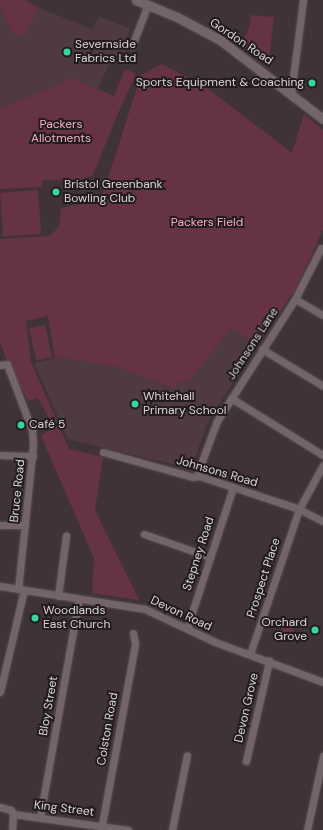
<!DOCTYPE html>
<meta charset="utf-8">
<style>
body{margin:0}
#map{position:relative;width:323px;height:830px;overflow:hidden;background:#3f3336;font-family:"DM Sans",sans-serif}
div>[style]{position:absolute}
.built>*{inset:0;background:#4e3a40}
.green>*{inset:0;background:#663345;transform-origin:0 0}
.roads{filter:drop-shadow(0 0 1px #594f51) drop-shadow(0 0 1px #594f51)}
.minor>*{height:7px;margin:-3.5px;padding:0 3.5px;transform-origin:3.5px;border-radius:3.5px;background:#726468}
.secondary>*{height:9px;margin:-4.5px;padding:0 4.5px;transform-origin:4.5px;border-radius:4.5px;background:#726468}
.dots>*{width:11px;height:11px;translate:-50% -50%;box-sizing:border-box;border:2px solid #221c1e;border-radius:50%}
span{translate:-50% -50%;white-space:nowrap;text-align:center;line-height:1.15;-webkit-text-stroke:4px #221c1e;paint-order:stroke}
.street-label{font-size:12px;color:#dbd3d5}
.poi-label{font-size:12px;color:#dbd3d5}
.left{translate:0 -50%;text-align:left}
.right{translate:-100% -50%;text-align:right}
.park-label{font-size:12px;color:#f7afc5}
</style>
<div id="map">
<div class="built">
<div style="clip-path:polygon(0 6px,12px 33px,24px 37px,39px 8px,93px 29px,99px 16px,130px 29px,125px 42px,127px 51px,112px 58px,98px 89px,72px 78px,0 109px)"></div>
<div style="clip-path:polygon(231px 328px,258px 344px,208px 421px,192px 466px,189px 468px,68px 439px,34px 363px,60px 357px,117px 367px,176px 389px,178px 382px,188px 381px)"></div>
</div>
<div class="green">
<div style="clip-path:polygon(0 0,25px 0,39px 8px,24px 37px,12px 33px,0 6px)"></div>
<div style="clip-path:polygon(251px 15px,274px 17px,268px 67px,240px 46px,249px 28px)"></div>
<div style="clip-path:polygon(162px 64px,208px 89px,292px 153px,304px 114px,323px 130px,323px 230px,295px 290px,258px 344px,231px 328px,188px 382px,178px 382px,176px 389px,117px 367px,60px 357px,55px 358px,48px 316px,26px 321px,31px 362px,69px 449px,103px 457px,95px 510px,139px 600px,92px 593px,94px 558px,41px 436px,54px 427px,38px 398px,28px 401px,7px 361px,0 342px,0 239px,49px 236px,59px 227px,61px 208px,101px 200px,141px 75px)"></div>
<div style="clip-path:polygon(125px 69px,136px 74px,119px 111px,93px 175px,84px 179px,42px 180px,43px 187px,0 189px,0 109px,72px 78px,114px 96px)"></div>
<div style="left:38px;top:190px;width:44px;height:38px;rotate:86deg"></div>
<div style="left:45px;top:325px;width:33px;height:16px;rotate:78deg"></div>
<div style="left:283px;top:625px;width:12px;height:13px;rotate:20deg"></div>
</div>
<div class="roads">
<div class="minor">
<div style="left:132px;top:46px;width:45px;rotate:-69.1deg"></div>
<div style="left:291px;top:93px;width:94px;rotate:-82.6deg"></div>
<div style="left:295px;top:299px;width:32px;rotate:30deg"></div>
<div style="left:262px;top:349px;width:71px;rotate:31.2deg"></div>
<div style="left:0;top:365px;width:7px;rotate:-8deg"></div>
<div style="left:7px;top:364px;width:71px;rotate:69.3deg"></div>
<div style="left:32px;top:430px;width:15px;rotate:86deg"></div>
<div style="left:33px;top:445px;width:145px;rotate:95.9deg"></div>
<div style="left:231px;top:398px;width:108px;rotate:31.8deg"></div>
<div style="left:103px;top:452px;width:93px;rotate:15.5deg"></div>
<div style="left:193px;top:477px;width:6px;rotate:-9deg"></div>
<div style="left:199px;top:476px;width:36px;rotate:18deg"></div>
<div style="left:233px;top:487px;width:70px;rotate:18.4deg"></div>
<div style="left:299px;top:509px;width:27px;rotate:27deg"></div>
<div style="left:0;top:455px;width:33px;rotate:2deg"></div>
<div style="left:199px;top:476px;width:4px;rotate:-104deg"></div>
<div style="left:198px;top:472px;width:54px;rotate:-69.6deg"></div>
<div style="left:217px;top:421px;width:145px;rotate:-57.4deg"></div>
<div style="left:295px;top:299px;width:57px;rotate:-63deg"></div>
<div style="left:321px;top:248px;width:2px"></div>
<div style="left:0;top:525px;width:25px"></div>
<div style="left:144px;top:534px;width:70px;rotate:19.2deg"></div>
<div style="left:0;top:586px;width:147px;rotate:9deg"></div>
<div style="left:145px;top:609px;width:77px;rotate:25.2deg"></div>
<div style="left:215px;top:642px;width:115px;rotate:20.3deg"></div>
<div style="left:58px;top:596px;width:61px;rotate:-82.4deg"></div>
<div style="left:187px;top:628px;width:148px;rotate:-71.9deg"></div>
<div style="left:250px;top:654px;width:153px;rotate:-71.3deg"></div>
<div style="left:299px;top:509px;width:50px;rotate:-61.4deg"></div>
<div style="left:0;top:692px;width:105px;rotate:-76.8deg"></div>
<div style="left:246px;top:761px;width:103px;rotate:-77deg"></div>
<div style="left:0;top:807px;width:11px;rotate:15deg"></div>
<div style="left:11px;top:810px;width:4px;rotate:63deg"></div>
<div style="left:13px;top:814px;width:116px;rotate:7.9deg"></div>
<div style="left:40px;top:817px;width:221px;rotate:-79.9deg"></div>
<div style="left:12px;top:830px;width:16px;rotate:-86deg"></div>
<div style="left:101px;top:830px;width:189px;rotate:-79.6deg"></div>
<div style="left:135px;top:644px;width:11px;rotate:-100deg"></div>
<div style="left:172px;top:830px;width:76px;rotate:-78.7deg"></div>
<div style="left:307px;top:830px;width:76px;rotate:-77.8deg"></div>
</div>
<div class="secondary">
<div style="left:136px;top:0;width:44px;rotate:22.5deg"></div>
<div style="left:177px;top:17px;width:49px;rotate:28.1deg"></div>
<div style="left:220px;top:40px;width:130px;rotate:37.5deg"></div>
</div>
</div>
<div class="dots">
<div style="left:67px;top:52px;background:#37d4a6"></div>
<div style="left:312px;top:83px;background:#37d4a6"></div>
<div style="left:56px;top:192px;background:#37d4a6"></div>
<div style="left:135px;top:404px;background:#37d4a6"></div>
<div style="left:21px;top:425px;background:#37d4a6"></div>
<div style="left:35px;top:618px;background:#37d4a6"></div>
<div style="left:315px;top:630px;background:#37d4a6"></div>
</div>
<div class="street-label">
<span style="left:241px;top:42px;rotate:34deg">Gordon Road</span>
<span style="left:253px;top:344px;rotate:-57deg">Johnsons Lane</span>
<span style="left:217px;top:472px;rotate:16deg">Johnsons Road</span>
<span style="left:18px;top:491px;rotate:-84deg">Bruce Road</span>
<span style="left:199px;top:554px;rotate:-72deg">Stepney Road</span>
<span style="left:264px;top:578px;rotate:-72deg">Prospect Place</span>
<span style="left:181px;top:614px;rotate:25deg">Devon Road</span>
<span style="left:49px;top:706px;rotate:-80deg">Bloy Street</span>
<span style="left:247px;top:708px;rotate:-77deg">Devon Grove</span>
<span style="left:108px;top:729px;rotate:-80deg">Colston Road</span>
<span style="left:64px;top:809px;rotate:7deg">King Street</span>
</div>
<div class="poi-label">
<span class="left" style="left:75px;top:52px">Severnside<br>Fabrics Ltd</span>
<span class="right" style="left:304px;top:83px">Sports Equipment &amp; Coaching</span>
<span class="left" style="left:64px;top:192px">Bristol Greenbank<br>Bowling Club</span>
<span class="left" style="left:143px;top:404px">Whitehall<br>Primary School</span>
<span class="left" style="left:29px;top:425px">Café 5</span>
<span class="left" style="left:43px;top:618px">Woodlands<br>East Church</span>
<span class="right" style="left:307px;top:630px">Orchard<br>Grove</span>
</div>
<div class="park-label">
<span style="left:61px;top:132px">Packers<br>Allotments</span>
<span style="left:207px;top:223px">Packers Field</span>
</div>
</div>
